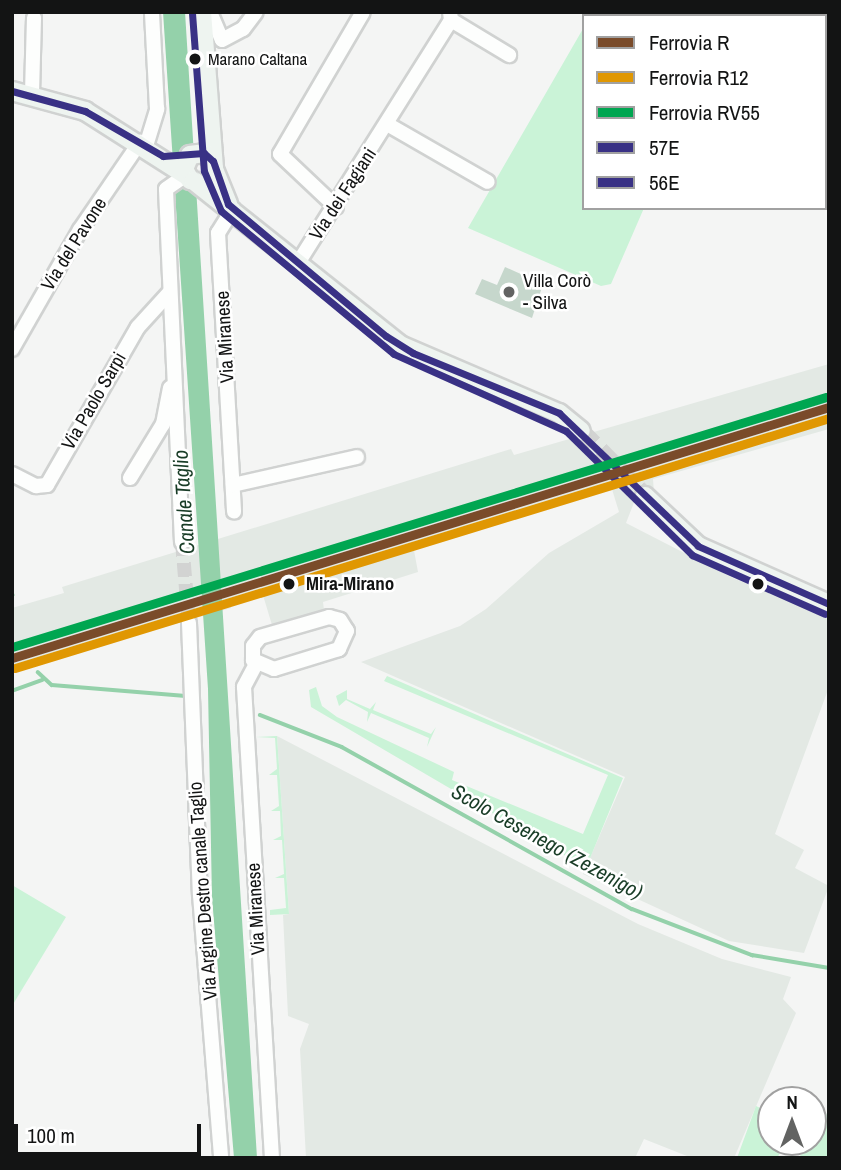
<!DOCTYPE html>
<meta charset="utf-8">
<style>
body{margin:0}
#map{position:relative;width:841px;height:1170px;overflow:hidden;background:#f4f5f4;font-family:"Archivo Narrow",sans-serif}
div>[style]{position:absolute}
.built>*{inset:0;background:#e3e9e4}
.green>*{inset:0;background:#caf3d7}
.water>*{inset:0;background:#94d1aa}
.stream>*{height:3.5px;margin:-1.75px;padding:0 1.75px;transform-origin:1.75px;border-radius:1.75px;background:#94d1aa}
.building>*{inset:0;background:#c6d7cc}
.minor-tunnel>*{height:14px;margin-top:-7px;transform-origin:0;background:repeating-linear-gradient(90deg,#d2d3d2 0 14px,transparent 0 21px)}
.major-tunnel>*{height:18px;margin-top:-9px;transform-origin:0;background:repeating-linear-gradient(90deg,#d2d3d2 0 18px,transparent 0 27px)}
.roads{filter:drop-shadow(2px 0 #d0d2d1) drop-shadow(-2px 0 #d0d2d1) drop-shadow(0 2px #d0d2d1) drop-shadow(0 -2px #d0d2d1)}
.minor>*{height:14px;margin:-7px;padding:0 7px;transform-origin:7px;border-radius:7px;background:#fdfefd}
.major>*{height:18px;margin:-9px;padding:0 9px;transform-origin:9px;border-radius:9px;background:#eef4f0}
.bus-1>*{height:7px;margin:-3.5px;padding:0 3.5px;transform-origin:3.5px;border-radius:3.5px;background:#393185}
.bus-2>*{height:7px;margin:-3.5px;padding:0 3.5px;transform-origin:3.5px;border-radius:3.5px;background:#393185}
.rail-1>*{height:9px;margin:-4.5px;padding:0 4.5px;transform-origin:4.5px;border-radius:4.5px;background:#7a4b2a}
.rail-2>*{height:9px;margin:-4.5px;padding:0 4.5px;transform-origin:4.5px;border-radius:4.5px;background:#e09702}
.rail-3>*{height:9px;margin:-4.5px;padding:0 4.5px;transform-origin:4.5px;border-radius:4.5px;background:#00a651}
.dots>*{width:19px;height:19px;translate:-50% -50%;box-sizing:border-box;border:4px solid #fff;border-radius:50%}
span{translate:-50% -50%;white-space:nowrap;text-align:center;line-height:1.15;-webkit-text-stroke:5px #fff;paint-order:stroke}
.bus-label{font-size:17px;color:#131414}
.left{translate:0 -50%;text-align:left}
.street-label{font-size:19px;color:#131414}
.poi-label{font-size:19px;color:#131414}
.stop-label{font-size:19px;color:#131414;font-weight:700}
.water-label{font-size:21px;color:#183c26;font-style:italic}
.frame{position:absolute;inset:0;border:14px solid #131414;pointer-events:none}
.legend{position:absolute;left:582px;top:14px;width:245px;height:196px;box-sizing:border-box;background:#fff;border:2px solid #a1a1a1;margin:0;padding:9px 12px;list-style:none;font-size:21px;color:#131414}
.legend li{display:flex;align-items:center;gap:14px;height:35px}
.legend b{width:35px;border:2px solid #a1a1a1}
.north{position:absolute;left:757px;top:1086px;width:70px;height:70px;box-sizing:border-box;background:#fff;border:2px solid #a1a1a1;border-radius:50%;rotate:0deg;font-size:19px;font-weight:700;line-height:28px;text-align:center;color:#131414}
.north::after{content:'';display:block;margin:auto;width:24px;height:32px;background:#626362;clip-path:polygon(50% 0,100% 100%,50% 72%,0 100%)}
.scale{position:absolute;left:14px;top:1124px;width:187px;height:32px;box-sizing:border-box;border:4px solid #131414;border-top:0;padding-left:9px;font-size:21px;line-height:24px;white-space:nowrap;color:#131414;-webkit-text-stroke:5px #fff;paint-order:stroke}
</style>
<div id="map">
<div class="built">
<div style="clip-path:polygon(829px 364px,829px 429px,653px 479px,654px 493px,635px 500px,626px 523px,735px 579px,829px 614px,829px 687px,775px 834px,804px 850px,795px 868px,829px 886px,804px 953px,729px 941px,583px 874px,625px 777px,361px 662px,460px 626px,486px 609px,549px 553px,619px 512px,611px 486px,413px 545px,418px 572px,323px 602px,324px 610px,272px 625px,262px 592px,230px 601px,231px 608px,12px 670px,12px 608px,64px 593px,62px 587px,511px 449px,514px 455px)"></div>
<div style="clip-path:polygon(277px 736px,638px 924px,722px 959px,791px 977px,783px 999px,796px 1013px,734px 1158px,692px 1158px,644px 1139px,635px 1158px,306px 1158px,300px 1049px,309px 1024px,288px 1016px,283px 915px,289px 914px)"></div>
</div>
<div class="green">
<div style="clip-path:polygon(584px 27px,584px 208px,644px 208px,611px 284px,601px 286px,468px 228px)"></div>
<div style="clip-path:polygon(387px 676px,623px 778px,586px 868px,311px 707px,309px 690px,316px 687px,322px 706px,337px 717px,454px 772px,452px 780px,583px 834px,608px 775px,384px 681px)"></div>
<div style="clip-path:polygon(347px 690px,347px 699px,370px 709px,376px 702px,373px 710px,431px 734px,436px 727px,427px 747px,429px 738px,371px 713px,367px 722px,368px 712px,346px 700px,339px 706px,336px 696px)"></div>
<div style="clip-path:polygon(277px 736px,289px 914px,270px 915px,270px 910px,286px 908px,284px 878px,275px 878px,284px 874px,282px 840px,273px 840px,281px 836px,280px 811px,271px 811px,279px 806px,277px 775px,269px 775px,277px 769px,275px 738px,256px 737px)"></div>
<div style="clip-path:polygon(12px 885px,66px 917px,12px 1006px)"></div>
<div style="clip-path:polygon(756px 1106px,771px 1113px,771px 1142px,787px 1142px,777px 1158px,737px 1158px)"></div>
<div style="clip-path:polygon(829px 1109px,829px 1158px,798px 1158px,813px 1142px)"></div>
</div>
<div class="water">
<div style="clip-path:polygon(163px 12px,185px 12px,257px 1158px,234px 1158px,212px 898px,208px 689px)"></div>
</div>
<div class="stream">
<div style="left:12px;top:593px;width:2px;rotate:63deg"></div>
<div style="left:38px;top:672px;width:19px;rotate:43deg"></div>
<div style="left:52px;top:685px;width:134px;rotate:4.7deg"></div>
<div style="left:12px;top:691px;width:32px;rotate:-20deg"></div>
<div style="left:260px;top:715px;width:88px;rotate:21.3deg"></div>
<div style="left:342px;top:747px;width:332px;rotate:29.2deg"></div>
<div style="left:632px;top:909px;width:129px;rotate:21deg"></div>
<div style="left:752px;top:955px;width:78px;rotate:9.6deg"></div>
</div>
<div class="building">
<div style="clip-path:polygon(505px 267px,543px 284px,532px 318px,475px 294px,482px 279px,497px 285px)"></div>
</div>
<div class="minor-tunnel">
<div style="left:182px;top:542px;width:81px;rotate:85.1deg"></div>
</div>
<div class="major-tunnel">
<div style="left:581px;top:431px;width:91px;rotate:45.4deg"></div>
</div>
<div class="roads">
<div class="minor">
<div style="left:210px;top:12px;width:30px;rotate:67deg"></div>
<div style="left:222px;top:40px;width:24px;rotate:-28deg"></div>
<div style="left:243px;top:29px;width:21px;rotate:-53deg"></div>
<div style="left:450px;top:12px;width:8px;rotate:83deg"></div>
<div style="left:451px;top:20px;width:68px;rotate:31.1deg"></div>
<div style="left:633px;top:12px;width:15px;rotate:16deg"></div>
<div style="left:32px;top:94px;width:76px;rotate:-88.5deg"></div>
<div style="left:387px;top:124px;width:116px;rotate:29.9deg"></div>
<div style="left:146px;top:146px;width:39px;rotate:-73deg"></div>
<div style="left:157px;top:109px;width:97px;rotate:-93deg"></div>
<div style="left:336px;top:207px;width:77px;rotate:-136.6deg"></div>
<div style="left:280px;top:154px;width:164px;rotate:-59.7deg"></div>
<div style="left:233px;top:209px;width:28px;rotate:122deg"></div>
<div style="left:218px;top:233px;width:279px;rotate:86.7deg"></div>
<div style="left:298px;top:263px;width:287px;rotate:-57.8deg"></div>
<div style="left:12px;top:349px;width:137px;rotate:-60.3deg"></div>
<div style="left:80px;top:230px;width:107px;rotate:-55.7deg"></div>
<div style="left:12px;top:474px;width:27px;rotate:27deg"></div>
<div style="left:36px;top:486px;width:11px;rotate:-5deg"></div>
<div style="left:47px;top:485px;width:182px;rotate:-60.1deg"></div>
<div style="left:138px;top:327px;width:47px;rotate:-47.6deg"></div>
<div style="left:130px;top:478px;width:63px;rotate:-58.6deg"></div>
<div style="left:163px;top:424px;width:37px;rotate:-79deg"></div>
<div style="left:233px;top:485px;width:127px;rotate:-12.7deg"></div>
<div style="left:182px;top:542px;width:353px;rotate:-92.6deg"></div>
<div style="left:166px;top:189px;width:24px;rotate:-35deg"></div>
<div style="left:329px;top:617px;width:11px;rotate:15deg"></div>
<div style="left:340px;top:620px;width:13px;rotate:58deg"></div>
<div style="left:347px;top:631px;width:20px;rotate:114deg"></div>
<div style="left:339px;top:649px;width:68px;rotate:162.9deg"></div>
<div style="left:274px;top:669px;width:23px;rotate:-157deg"></div>
<div style="left:253px;top:660px;width:14px;rotate:-90deg"></div>
<div style="left:253px;top:646px;width:11px;rotate:-52deg"></div>
<div style="left:260px;top:637px;width:72px;rotate:-16.2deg"></div>
<div style="left:189px;top:623px;width:272px;rotate:87.7deg"></div>
<div style="left:200px;top:895px;width:264px;rotate:85.4deg"></div>
<div style="left:256px;top:664px;width:26px;rotate:118deg"></div>
<div style="left:244px;top:687px;width:472px;rotate:86.6deg"></div>
</div>
<div class="major">
<div style="left:202px;top:12px;width:157px;rotate:85.6deg"></div>
<div style="left:214px;top:169px;width:38px;rotate:68deg"></div>
<div style="left:12px;top:91px;width:76px;rotate:15.3deg"></div>
<div style="left:85px;top:111px;width:120px;rotate:32.4deg"></div>
<div style="left:190px;top:180px;width:13px;rotate:-119deg"></div>
<div style="left:184px;top:169px;width:15px;rotate:-67deg"></div>
<div style="left:190px;top:155px;width:14px;rotate:-8deg"></div>
<div style="left:204px;top:153px;width:12px;rotate:42deg"></div>
<div style="left:194px;top:181px;width:263px;rotate:38.5deg"></div>
<div style="left:400px;top:345px;width:173px;rotate:23.2deg"></div>
<div style="left:559px;top:413px;width:28px;rotate:39deg"></div>
<div style="left:645px;top:496px;width:73px;rotate:43.3deg"></div>
<div style="left:698px;top:546px;width:143px;rotate:23.9deg"></div>
</div>
</div>
<div class="bus-1">
<div style="left:12px;top:91px;width:76px;rotate:15.3deg"></div>
<div style="left:85px;top:111px;width:90px;rotate:30deg"></div>
<div style="left:163px;top:156px;width:41px;rotate:-4.2deg"></div>
<div style="left:204px;top:153px;width:12px;rotate:42deg"></div>
<div style="left:213px;top:161px;width:46px;rotate:70.8deg"></div>
<div style="left:228px;top:204px;width:206px;rotate:39.9deg"></div>
<div style="left:386px;top:336px;width:32px;rotate:32deg"></div>
<div style="left:413px;top:353px;width:158px;rotate:22.3deg"></div>
<div style="left:559px;top:413px;width:192px;rotate:43.7deg"></div>
<div style="left:698px;top:546px;width:143px;rotate:23.9deg"></div>
</div>
<div class="bus-2">
<div style="left:192px;top:13px;width:158px;rotate:85.7deg"></div>
<div style="left:204px;top:171px;width:43px;rotate:67deg"></div>
<div style="left:221px;top:211px;width:224px;rotate:39.6deg"></div>
<div style="left:394px;top:354px;width:188px;rotate:24.1deg"></div>
<div style="left:566px;top:431px;width:177px;rotate:44.5deg"></div>
<div style="left:692px;top:555px;width:145px;rotate:23.9deg"></div>
</div>
<div class="rail-1">
<div style="left:12px;top:658px;width:855px;rotate:-17.08deg"></div>
</div>
<div class="rail-2">
<div style="left:15px;top:668px;width:852px;rotate:-17.07deg"></div>
</div>
<div class="rail-3">
<div style="left:12px;top:647px;width:852px;rotate:-17.07deg"></div>
</div>
<div class="dots">
<div style="left:195px;top:59px;background:#131414"></div>
<div style="left:509px;top:292px;background:#626362"></div>
<div style="left:289px;top:584px;background:#131414"></div>
<div style="left:758px;top:584px;background:#131414"></div>
</div>
<div class="bus-label">
<span class="left" style="left:208px;top:59px">Marano Caltana</span>
</div>
<div class="street-label">
<span style="left:343px;top:194px;rotate:-57deg">Via dei Fagiani</span>
<span style="left:74px;top:244px;rotate:-58deg">Via del Pavone</span>
<span style="left:225px;top:337px;rotate:-93deg">Via Miranese</span>
<span style="left:94px;top:401px;rotate:-60deg">Via Paolo Sarpi</span>
<span style="left:203px;top:891px;rotate:-94deg">Via Argine Destro canale Taglio</span>
<span style="left:256px;top:909px;rotate:-93deg">Via Miranese</span>
</div>
<div class="poi-label">
<span class="left" style="left:523px;top:292px">Villa Corò<br>- Silva</span>
</div>
<div class="stop-label">
<span class="left" style="left:306px;top:584px">Mira-Mirano</span>
</div>
<div class="water-label">
<span style="left:184px;top:502px;rotate:-94deg">Canale Taglio</span>
<span style="left:547px;top:842px;rotate:29deg">Scolo Cesenego (Zezenigo)</span>
</div>
<div class="frame"></div>
<ul class="legend">
<li><b style="height:9px;background:#7a4b2a"></b>Ferrovia R</li>
<li><b style="height:9px;background:#e09702"></b>Ferrovia R12</li>
<li><b style="height:9px;background:#00a651"></b>Ferrovia RV55</li>
<li><b style="height:9px;background:#393185"></b>57E</li>
<li><b style="height:9px;background:#393185"></b>56E</li>
</ul>
<div class="north">N</div>
<div class="scale">100 m</div>
</div>
